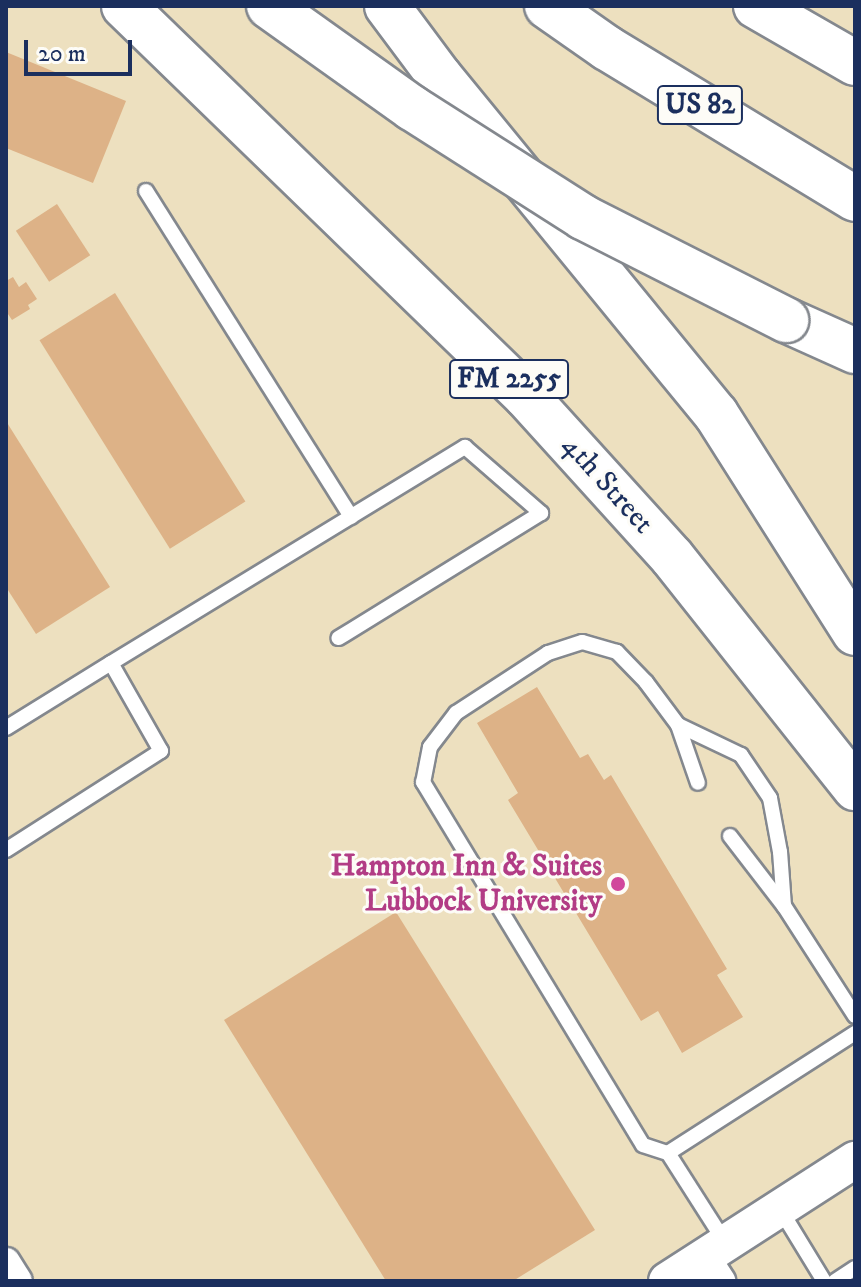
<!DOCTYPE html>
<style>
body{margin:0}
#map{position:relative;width:861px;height:1287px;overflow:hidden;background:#ede0bf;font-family:"IM FELL DW Pica",serif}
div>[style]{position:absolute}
.building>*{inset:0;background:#ddb287;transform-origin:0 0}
.roads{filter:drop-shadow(2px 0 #84888e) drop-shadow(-2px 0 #84888e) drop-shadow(0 2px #84888e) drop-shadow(0 -2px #84888e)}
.service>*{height:14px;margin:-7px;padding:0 7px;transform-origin:7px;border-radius:7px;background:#fff}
.minor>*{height:28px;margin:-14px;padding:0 14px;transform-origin:14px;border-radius:14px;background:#fff}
.tertiary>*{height:36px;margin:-18px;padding:0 18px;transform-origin:18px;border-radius:18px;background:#fff}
.primary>*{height:44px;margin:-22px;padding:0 22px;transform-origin:22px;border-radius:22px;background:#fff}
.motorway>*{height:44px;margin:-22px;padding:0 22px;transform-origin:22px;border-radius:22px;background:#fff}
.bridges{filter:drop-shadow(2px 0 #84888e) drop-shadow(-2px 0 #84888e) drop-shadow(0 2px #84888e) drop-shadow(0 -2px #84888e)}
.motorway-bridge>*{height:44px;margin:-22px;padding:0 22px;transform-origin:22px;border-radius:22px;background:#fff}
.dots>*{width:22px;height:22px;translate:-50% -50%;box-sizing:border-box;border:4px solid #fdfcf7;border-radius:50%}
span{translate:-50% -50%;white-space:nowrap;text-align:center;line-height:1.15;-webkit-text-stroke:6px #fdfcf7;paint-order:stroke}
.shield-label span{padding:2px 6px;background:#fdfcf7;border:2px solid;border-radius:6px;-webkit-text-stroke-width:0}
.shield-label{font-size:28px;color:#1b2f5e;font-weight:700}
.street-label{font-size:30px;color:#1b2f5e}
.hotel-label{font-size:30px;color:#b23c85;font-weight:700}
.right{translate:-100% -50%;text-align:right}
.frame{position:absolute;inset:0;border:8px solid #1b2f5e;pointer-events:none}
.scale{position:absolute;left:24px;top:40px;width:108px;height:36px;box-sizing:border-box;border:4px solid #1b2f5e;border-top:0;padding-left:10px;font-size:24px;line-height:28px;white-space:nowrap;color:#1b2f5e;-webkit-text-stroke:6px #fdfcf7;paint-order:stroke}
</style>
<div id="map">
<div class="building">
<div style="clip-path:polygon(6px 52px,126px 101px,93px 183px,6px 148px)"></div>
<div style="left:57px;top:204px;width:61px;height:49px;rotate:57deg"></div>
<div style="clip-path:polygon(13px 277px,19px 287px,26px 282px,37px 299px,28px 305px,30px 309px,12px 320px,6px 311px,6px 281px)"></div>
<div style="left:115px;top:293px;width:246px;height:89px;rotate:58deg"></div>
<div style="clip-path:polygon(6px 421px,110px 587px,36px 634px,6px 587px)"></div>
<div style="clip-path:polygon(537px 687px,580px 758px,588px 754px,604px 780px,611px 775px,727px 969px,717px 975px,743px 1017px,682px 1053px,658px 1011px,641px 1021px,508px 800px,518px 793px,477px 723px)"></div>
<div style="clip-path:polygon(396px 912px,595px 1230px,513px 1281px,386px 1281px,224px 1020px)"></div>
</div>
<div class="roads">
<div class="service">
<div style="left:146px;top:191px;width:385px;rotate:57.8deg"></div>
<div style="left:678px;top:725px;width:61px;rotate:71deg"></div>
<div style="left:6px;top:728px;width:123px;rotate:-31.8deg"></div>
<div style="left:730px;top:836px;width:88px;rotate:52.4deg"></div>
<div style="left:6px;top:850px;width:184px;rotate:-32.6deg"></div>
<div style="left:161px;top:751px;width:101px;rotate:-119.6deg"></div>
<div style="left:111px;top:663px;width:415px;rotate:-31.4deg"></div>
<div style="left:465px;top:447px;width:101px;rotate:41deg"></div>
<div style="left:541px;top:513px;width:238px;rotate:148.3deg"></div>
<div style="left:855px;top:1016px;width:131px;rotate:-122.8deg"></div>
<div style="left:784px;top:906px;width:54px;rotate:-94.2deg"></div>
<div style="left:780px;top:852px;width:55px;rotate:-100.5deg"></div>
<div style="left:770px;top:798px;width:52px;rotate:-124deg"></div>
<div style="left:741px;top:755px;width:70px;rotate:-154.5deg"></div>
<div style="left:678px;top:725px;width:54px;rotate:-126.7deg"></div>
<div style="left:646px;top:682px;width:42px;rotate:-134deg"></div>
<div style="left:617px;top:652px;width:36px;rotate:-164deg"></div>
<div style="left:582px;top:642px;width:36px;rotate:162deg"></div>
<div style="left:548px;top:653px;width:110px;rotate:146.9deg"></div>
<div style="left:456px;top:713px;width:43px;rotate:127.4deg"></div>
<div style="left:430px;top:747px;width:36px;rotate:101deg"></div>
<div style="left:423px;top:782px;width:424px;rotate:58.8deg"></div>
<div style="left:643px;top:1145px;width:26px;rotate:18deg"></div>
<div style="left:668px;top:1153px;width:222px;rotate:-32.7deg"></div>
<div style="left:668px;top:1153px;width:106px;rotate:57.4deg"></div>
<div style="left:780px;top:1209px;width:84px;rotate:58.6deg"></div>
<div style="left:835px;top:1281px;width:24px;rotate:-33deg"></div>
</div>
<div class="minor">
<div style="left:705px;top:1256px;width:30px;rotate:57deg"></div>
<div style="left:6px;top:1262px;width:22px;rotate:58deg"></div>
</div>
<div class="tertiary">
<div style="left:667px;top:1281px;width:224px;rotate:-32.8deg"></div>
</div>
<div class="primary">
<div style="left:124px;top:6px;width:560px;rotate:44.13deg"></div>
<div style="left:526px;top:396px;width:217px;rotate:47.8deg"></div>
<div style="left:672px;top:557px;width:295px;rotate:51.6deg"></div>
</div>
<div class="motorway">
<div style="left:387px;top:6px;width:89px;rotate:53.3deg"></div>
<div style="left:440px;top:77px;width:436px;rotate:50.7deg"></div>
<div style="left:716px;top:414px;width:259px;rotate:57.6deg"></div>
<div style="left:547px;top:6px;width:73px;rotate:35deg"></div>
<div style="left:607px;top:48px;width:290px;rotate:31.3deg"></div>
<div style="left:756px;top:6px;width:114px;rotate:29.9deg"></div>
<div style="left:786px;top:320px;width:76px;rotate:24.2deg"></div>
</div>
</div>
<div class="bridges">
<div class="motorway-bridge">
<div style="left:269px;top:6px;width:176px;rotate:35.5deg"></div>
<div style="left:412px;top:108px;width:203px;rotate:32.5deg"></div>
<div style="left:583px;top:217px;width:228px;rotate:26.9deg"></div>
</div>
</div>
<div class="dots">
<div style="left:618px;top:884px;background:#d1479c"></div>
</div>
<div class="shield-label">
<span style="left:700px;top:105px">US 82</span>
<span style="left:509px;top:379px">FM 2255</span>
</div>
<div class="street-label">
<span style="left:607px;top:485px;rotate:48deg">4th Street</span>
</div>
<div class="hotel-label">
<span class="right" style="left:602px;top:884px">Hampton Inn &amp; Suites<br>Lubbock University</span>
</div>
<div class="frame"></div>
<div class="scale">20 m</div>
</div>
